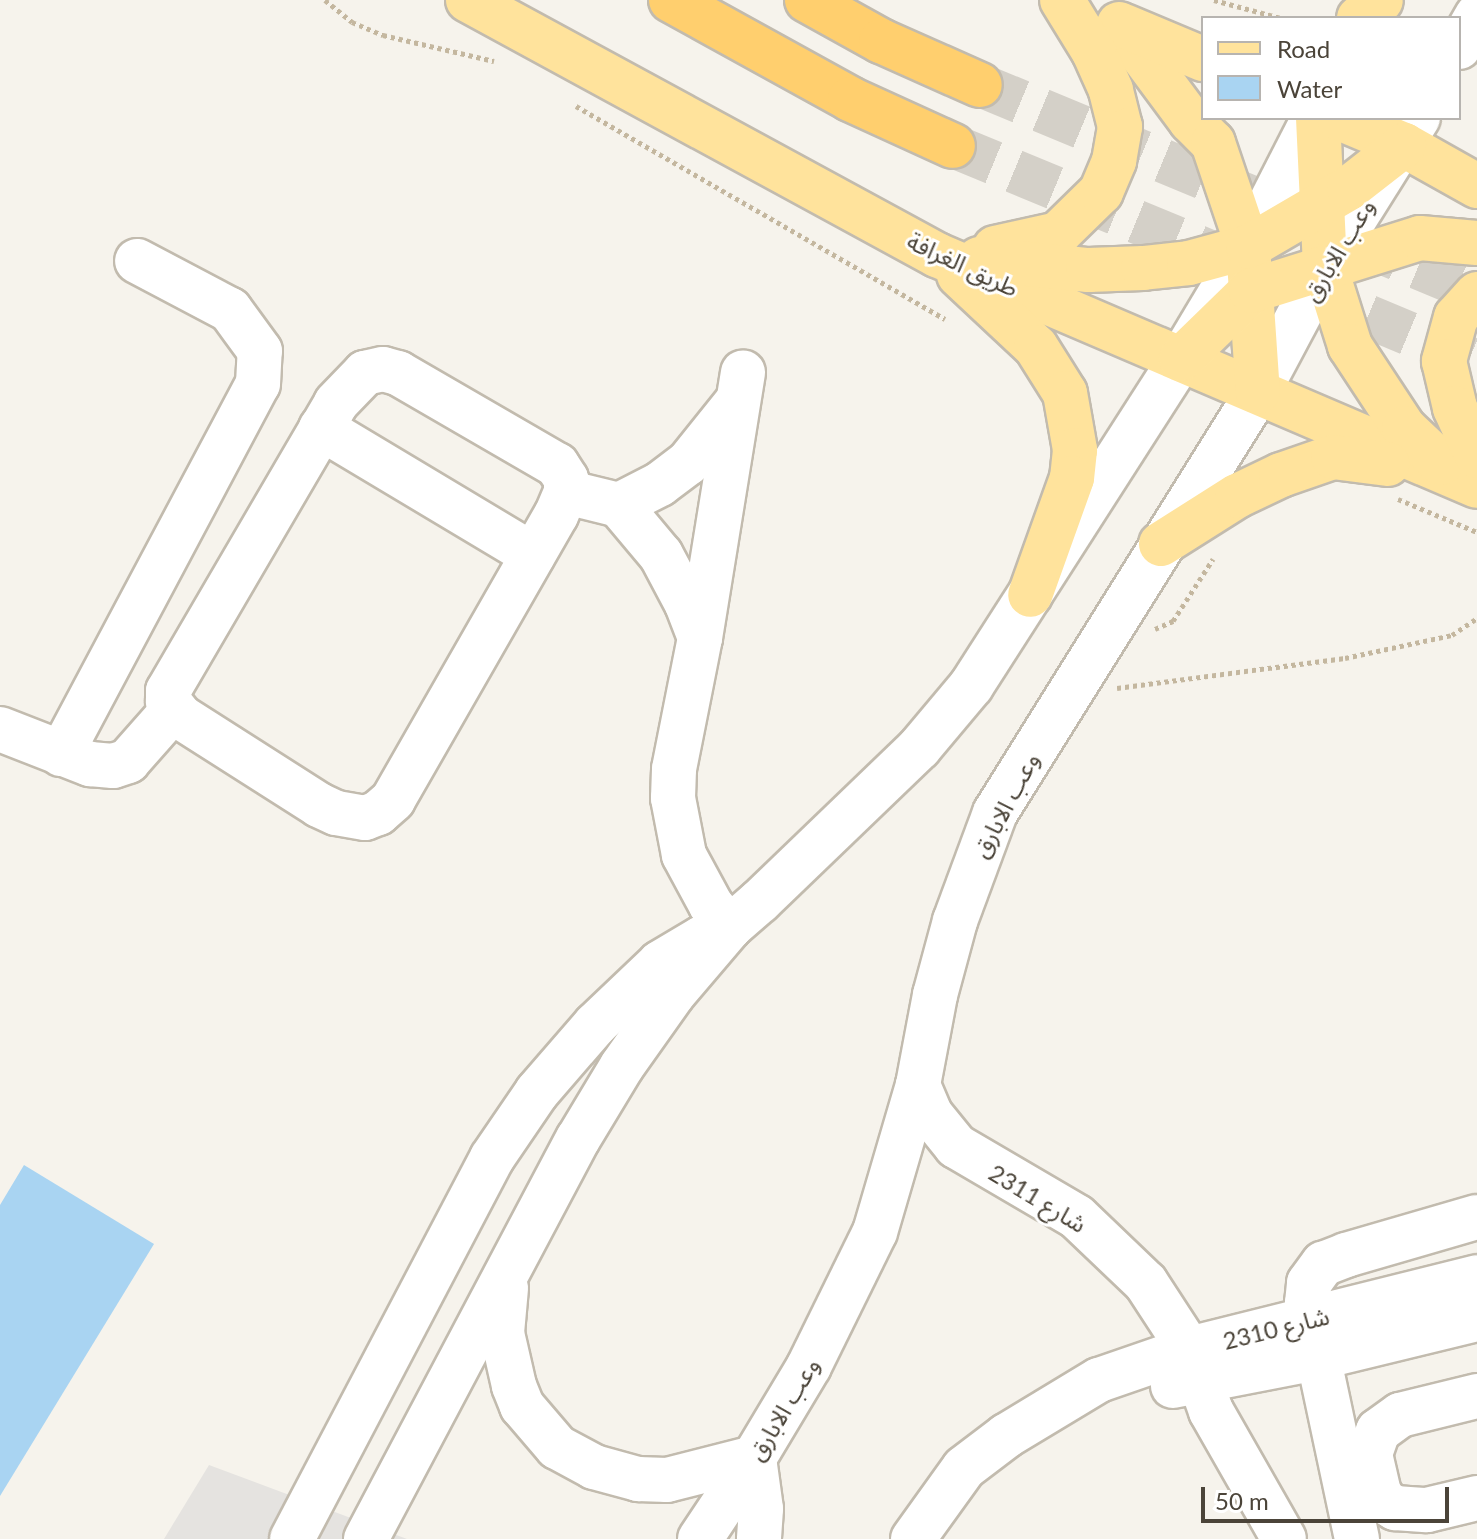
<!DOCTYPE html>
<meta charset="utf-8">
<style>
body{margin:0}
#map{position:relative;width:1477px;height:1539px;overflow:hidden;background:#f6f3ec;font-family:Lato,"Noto Sans Arabic",sans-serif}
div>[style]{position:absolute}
.parking>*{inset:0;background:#e5e3e0}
.water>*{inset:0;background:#a9d4f2}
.highway-tunnel>*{height:44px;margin-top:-22px;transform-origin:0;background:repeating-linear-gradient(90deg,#d4d0c8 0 44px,transparent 0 66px)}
.path>*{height:5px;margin-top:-2.5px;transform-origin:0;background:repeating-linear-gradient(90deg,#c4b79f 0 4px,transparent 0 8px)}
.roads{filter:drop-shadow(2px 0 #c2bbae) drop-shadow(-2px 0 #c2bbae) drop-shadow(0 2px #c2bbae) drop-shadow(0 -2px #c2bbae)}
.minor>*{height:44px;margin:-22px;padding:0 22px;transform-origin:22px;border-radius:22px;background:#fff}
.major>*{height:44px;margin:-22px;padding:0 22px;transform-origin:22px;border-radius:22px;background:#ffe39c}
.highway>*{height:44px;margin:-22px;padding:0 22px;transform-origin:22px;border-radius:22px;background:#ffcf6e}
span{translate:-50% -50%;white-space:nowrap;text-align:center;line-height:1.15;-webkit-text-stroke:6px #fff;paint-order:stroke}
.street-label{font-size:24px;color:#4b4439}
.legend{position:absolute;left:1201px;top:16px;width:260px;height:104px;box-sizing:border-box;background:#fff;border:2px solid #b7b4b0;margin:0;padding:10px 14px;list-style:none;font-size:24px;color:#4b4439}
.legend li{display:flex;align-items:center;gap:16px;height:40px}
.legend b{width:40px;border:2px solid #b7b4b0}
.scale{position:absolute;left:1201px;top:1487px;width:248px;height:36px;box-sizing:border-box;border:4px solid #4b4439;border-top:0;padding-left:10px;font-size:24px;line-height:28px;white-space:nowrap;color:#4b4439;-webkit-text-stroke:6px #fff;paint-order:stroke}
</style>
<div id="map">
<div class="parking">
<div style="clip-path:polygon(209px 1465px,407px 1539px,164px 1539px)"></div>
</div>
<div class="water">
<div style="clip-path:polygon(24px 1165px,154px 1244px,0 1496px,0 1205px)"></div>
</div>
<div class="highway-tunnel">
<div style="left:980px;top:85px;width:300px;rotate:22.5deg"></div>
<div style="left:953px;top:146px;width:309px;rotate:22.4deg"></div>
<div style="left:1357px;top:242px;width:130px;rotate:22.6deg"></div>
<div style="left:1307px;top:291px;width:184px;rotate:22.7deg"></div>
</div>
<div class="path">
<div style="left:325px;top:0;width:35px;rotate:39deg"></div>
<div style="left:352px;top:22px;width:34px;rotate:23deg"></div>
<div style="left:383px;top:35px;width:114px;rotate:13.2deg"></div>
<div style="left:1214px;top:0;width:69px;rotate:15deg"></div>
<div style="left:576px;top:106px;width:426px;rotate:30deg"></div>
<div style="left:1398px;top:499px;width:86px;rotate:22.7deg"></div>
<div style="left:1155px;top:629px;width:20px;rotate:-24deg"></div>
<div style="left:1173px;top:621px;width:74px;rotate:-57.2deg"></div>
<div style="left:1117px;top:688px;width:230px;rotate:-7.5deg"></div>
<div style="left:1345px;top:658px;width:109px;rotate:-12.1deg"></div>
<div style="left:1452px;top:635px;width:30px;rotate:-34deg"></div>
</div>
<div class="roads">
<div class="minor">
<div style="left:1459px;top:47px;width:36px;rotate:-60deg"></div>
<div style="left:383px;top:369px;width:16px;rotate:15deg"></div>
<div style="left:398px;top:373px;width:184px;rotate:30.1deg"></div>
<div style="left:557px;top:465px;width:17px;rotate:57deg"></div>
<div style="left:566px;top:479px;width:13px;rotate:90deg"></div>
<div style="left:566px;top:492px;width:25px;rotate:113deg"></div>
<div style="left:556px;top:515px;width:328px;rotate:119.8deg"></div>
<div style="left:393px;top:800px;width:20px;rotate:139deg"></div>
<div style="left:378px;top:813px;width:14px;rotate:159deg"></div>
<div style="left:365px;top:818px;width:29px;rotate:-170deg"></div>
<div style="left:336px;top:813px;width:19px;rotate:-155deg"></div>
<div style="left:319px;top:805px;width:164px;rotate:-147.5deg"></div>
<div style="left:181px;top:717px;width:21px;rotate:-129deg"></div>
<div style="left:168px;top:701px;width:10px;rotate:-90deg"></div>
<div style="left:168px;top:691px;width:333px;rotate:-59.7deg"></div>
<div style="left:336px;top:403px;width:42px;rotate:-46deg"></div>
<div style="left:365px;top:373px;width:18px;rotate:-13deg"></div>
<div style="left:321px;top:428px;width:247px;rotate:30.9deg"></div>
<div style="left:566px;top:492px;width:55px;rotate:13.8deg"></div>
<div style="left:619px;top:505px;width:46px;rotate:-27.1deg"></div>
<div style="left:660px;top:484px;width:35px;rotate:-37deg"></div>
<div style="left:688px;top:463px;width:77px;rotate:-51.3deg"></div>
<div style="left:619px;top:505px;width:65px;rotate:50deg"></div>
<div style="left:661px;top:555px;width:55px;rotate:62deg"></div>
<div style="left:687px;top:604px;width:36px;rotate:69deg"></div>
<div style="left:0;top:729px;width:97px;rotate:21.3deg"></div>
<div style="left:90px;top:764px;width:23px;rotate:5deg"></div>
<div style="left:113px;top:766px;width:16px;rotate:-18deg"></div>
<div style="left:128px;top:761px;width:68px;rotate:-48.6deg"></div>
<div style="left:61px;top:754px;width:419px;rotate:-62deg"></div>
<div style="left:258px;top:384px;width:33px;rotate:-87deg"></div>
<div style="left:260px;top:351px;width:51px;rotate:-126.2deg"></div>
<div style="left:230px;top:310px;width:105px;rotate:-152.2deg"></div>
<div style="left:918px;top:1085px;width:33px;rotate:67deg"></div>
<div style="left:931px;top:1115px;width:40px;rotate:51deg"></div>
<div style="left:956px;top:1146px;width:140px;rotate:30.4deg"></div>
<div style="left:1077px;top:1217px;width:95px;rotate:43.7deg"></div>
<div style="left:1146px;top:1283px;width:79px;rotate:56.9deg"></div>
<div style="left:1189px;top:1349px;width:66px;rotate:70.5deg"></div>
<div style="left:1211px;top:1411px;width:147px;rotate:60.3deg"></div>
<div style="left:506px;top:1288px;width:45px;rotate:95.1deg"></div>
<div style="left:502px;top:1333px;width:54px;rotate:77.2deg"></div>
<div style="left:514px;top:1386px;width:22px;rotate:68deg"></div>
<div style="left:522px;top:1406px;width:54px;rotate:49.5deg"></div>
<div style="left:557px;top:1447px;width:42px;rotate:28.4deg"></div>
<div style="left:594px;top:1467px;width:46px;rotate:15.3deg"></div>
<div style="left:638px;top:1479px;width:29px;rotate:2deg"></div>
<div style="left:667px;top:1480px;width:90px;rotate:-14.2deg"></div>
<div style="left:754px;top:1458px;width:51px;rotate:82.2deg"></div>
<div style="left:761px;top:1509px;width:30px;rotate:94deg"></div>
<div style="left:1173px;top:1386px;width:147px;rotate:-11deg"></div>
<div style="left:1317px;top:1358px;width:165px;rotate:-13.7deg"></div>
<div style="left:1477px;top:1396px;width:79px;rotate:166.1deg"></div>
<div style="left:1400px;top:1415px;width:27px;rotate:144deg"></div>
<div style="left:1378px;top:1431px;width:24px;rotate:109deg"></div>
<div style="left:1370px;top:1454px;width:40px;rotate:77deg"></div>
<div style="left:1379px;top:1493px;width:11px;rotate:56deg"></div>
<div style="left:1385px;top:1502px;width:12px;rotate:31deg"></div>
<div style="left:1395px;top:1508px;width:32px;rotate:4deg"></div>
<div style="left:1427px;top:1510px;width:51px;rotate:-13.5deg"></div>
<div style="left:292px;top:1539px;width:430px;rotate:-62.3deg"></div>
<div style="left:492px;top:1158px;width:80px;rotate:-55.7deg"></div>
<div style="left:537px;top:1092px;width:89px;rotate:-49.1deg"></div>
<div style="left:595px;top:1025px;width:90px;rotate:-43.6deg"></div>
<div style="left:660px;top:963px;width:49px;rotate:-30.8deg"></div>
<div style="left:702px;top:938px;width:30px;rotate:-21deg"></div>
<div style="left:730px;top:927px;width:40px;rotate:-41deg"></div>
<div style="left:760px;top:901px;width:221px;rotate:-43.9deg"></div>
<div style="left:919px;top:748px;width:81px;rotate:-50deg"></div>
<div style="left:971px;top:686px;width:389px;rotate:-57.3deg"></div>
<div style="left:1181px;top:359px;width:131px;rotate:-59.1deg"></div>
<div style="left:1248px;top:247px;width:145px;rotate:-62.9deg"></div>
<div style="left:366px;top:1539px;width:453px;rotate:-62.1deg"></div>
<div style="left:578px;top:1139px;width:85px;rotate:-58.9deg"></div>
<div style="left:622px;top:1066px;width:88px;rotate:-54.7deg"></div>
<div style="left:673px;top:994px;width:88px;rotate:-49.6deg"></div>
<div style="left:730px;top:927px;width:29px;rotate:-131deg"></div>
<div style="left:711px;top:905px;width:57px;rotate:-118.4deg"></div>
<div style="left:684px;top:855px;width:58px;rotate:-100.9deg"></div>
<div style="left:673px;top:798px;width:29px;rotate:-88deg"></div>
<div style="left:674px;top:769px;width:134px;rotate:-78.8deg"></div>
<div style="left:700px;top:638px;width:269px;rotate:-80.8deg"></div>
<div style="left:700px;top:1539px;width:97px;rotate:-56.3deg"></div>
<div style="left:754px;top:1458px;width:107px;rotate:-59.1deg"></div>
<div style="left:809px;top:1366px;width:149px;rotate:-63.8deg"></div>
<div style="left:875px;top:1232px;width:153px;rotate:-73.7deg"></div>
<div style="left:918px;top:1085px;width:92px;rotate:-79.3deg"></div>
<div style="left:935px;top:995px;width:77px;rotate:-74.9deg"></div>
<div style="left:955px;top:921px;width:115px;rotate:-69.7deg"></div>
<div style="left:995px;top:813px;width:496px;rotate:-58deg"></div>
<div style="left:1258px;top:392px;width:143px;rotate:-62deg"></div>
<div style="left:1325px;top:266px;width:175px;rotate:-57.9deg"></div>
<div style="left:913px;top:1539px;width:87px;rotate:-54.3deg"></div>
<div style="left:964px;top:1468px;width:53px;rotate:-37.3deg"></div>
<div style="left:1006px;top:1436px;width:109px;rotate:-31.1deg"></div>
<div style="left:1099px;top:1380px;width:95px;rotate:-19deg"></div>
<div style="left:1189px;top:1349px;width:297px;rotate:-14deg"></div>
<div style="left:1357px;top:1539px;width:241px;rotate:-102deg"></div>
<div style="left:1307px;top:1303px;width:20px;rotate:-84deg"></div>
<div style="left:1309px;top:1283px;width:24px;rotate:-54deg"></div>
<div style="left:1323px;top:1264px;width:25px;rotate:-21deg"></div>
<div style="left:1346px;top:1255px;width:136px;rotate:-16.2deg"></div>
</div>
<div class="major">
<div style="left:468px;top:0;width:534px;rotate:28.53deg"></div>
<div style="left:937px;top:255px;width:587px;rotate:23.16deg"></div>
<div style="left:1359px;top:18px;width:28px;rotate:-39deg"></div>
<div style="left:1119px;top:24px;width:121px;rotate:53.4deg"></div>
<div style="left:1191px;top:121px;width:31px;rotate:45deg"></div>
<div style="left:1213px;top:143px;width:110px;rotate:71.4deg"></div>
<div style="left:1248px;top:247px;width:145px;rotate:86.1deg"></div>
<div style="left:1124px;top:26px;width:86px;rotate:22.7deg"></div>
<div style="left:1318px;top:118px;width:148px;rotate:87.3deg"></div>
<div style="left:1325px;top:266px;width:84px;rotate:72.6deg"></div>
<div style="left:1350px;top:346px;width:98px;rotate:56.6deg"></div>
<div style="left:1404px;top:428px;width:51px;rotate:43.4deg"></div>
<div style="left:1339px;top:118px;width:70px;rotate:22.6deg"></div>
<div style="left:1404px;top:145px;width:84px;rotate:29.3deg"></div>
<div style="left:995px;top:248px;width:65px;rotate:-12.5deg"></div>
<div style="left:1058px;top:234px;width:60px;rotate:-44.3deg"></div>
<div style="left:1101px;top:192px;width:34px;rotate:-67deg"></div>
<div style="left:1114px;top:161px;width:35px;rotate:-80deg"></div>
<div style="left:1120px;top:127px;width:38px;rotate:-104deg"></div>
<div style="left:1111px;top:90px;width:42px;rotate:-114.1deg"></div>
<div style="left:1094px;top:52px;width:61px;rotate:-121.6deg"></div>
<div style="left:979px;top:259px;width:110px;rotate:5.8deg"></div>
<div style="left:1088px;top:270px;width:55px;rotate:-2.1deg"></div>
<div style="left:1143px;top:268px;width:46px;rotate:-6.2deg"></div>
<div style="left:1189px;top:263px;width:61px;rotate:-15.2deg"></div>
<div style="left:1248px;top:247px;width:117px;rotate:-30.3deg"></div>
<div style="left:1349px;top:188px;width:70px;rotate:-38deg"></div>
<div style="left:959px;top:275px;width:105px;rotate:43.1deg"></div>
<div style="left:1036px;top:347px;width:54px;rotate:57.8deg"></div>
<div style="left:1065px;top:393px;width:58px;rotate:80deg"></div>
<div style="left:1075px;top:450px;width:28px;rotate:96deg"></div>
<div style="left:1072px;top:478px;width:124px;rotate:109.7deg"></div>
<div style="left:1477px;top:294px;width:31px;rotate:132deg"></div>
<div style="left:1456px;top:317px;width:46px;rotate:105.3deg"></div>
<div style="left:1444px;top:361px;width:48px;rotate:76.8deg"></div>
<div style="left:1455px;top:408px;width:53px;rotate:65.4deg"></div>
<div style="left:1181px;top:359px;width:98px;rotate:-44.2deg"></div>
<div style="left:1251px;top:291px;width:177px;rotate:-17.4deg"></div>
<div style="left:1420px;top:238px;width:57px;rotate:5deg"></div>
<div style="left:1161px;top:544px;width:90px;rotate:-32.3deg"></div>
<div style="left:1237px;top:496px;width:49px;rotate:-25.5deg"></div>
<div style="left:1281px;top:475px;width:55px;rotate:-19.1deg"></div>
<div style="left:1333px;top:457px;width:55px;rotate:7.3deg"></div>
</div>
<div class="highway">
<div style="left:671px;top:0;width:205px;rotate:28.9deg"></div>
<div style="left:850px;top:99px;width:113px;rotate:24.5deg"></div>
<div style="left:807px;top:0;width:85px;rotate:29deg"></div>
<div style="left:881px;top:41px;width:108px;rotate:24deg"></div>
</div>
</div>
<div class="street-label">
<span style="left:1338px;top:250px;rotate:-59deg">وعب الابارق</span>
<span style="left:963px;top:264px;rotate:25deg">طريق الغرافة</span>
<span style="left:1005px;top:805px;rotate:-62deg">وعب الابارق</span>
<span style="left:1038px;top:1198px;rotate:31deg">شارع 2311</span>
<span style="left:1276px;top:1328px;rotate:-14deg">شارع 2310</span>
<span style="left:783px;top:1409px;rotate:-59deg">وعب الابارق</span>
</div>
<ul class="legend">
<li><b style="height:10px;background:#ffe39c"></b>Road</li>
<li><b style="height:22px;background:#a9d4f2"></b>Water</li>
</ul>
<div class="scale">50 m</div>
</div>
